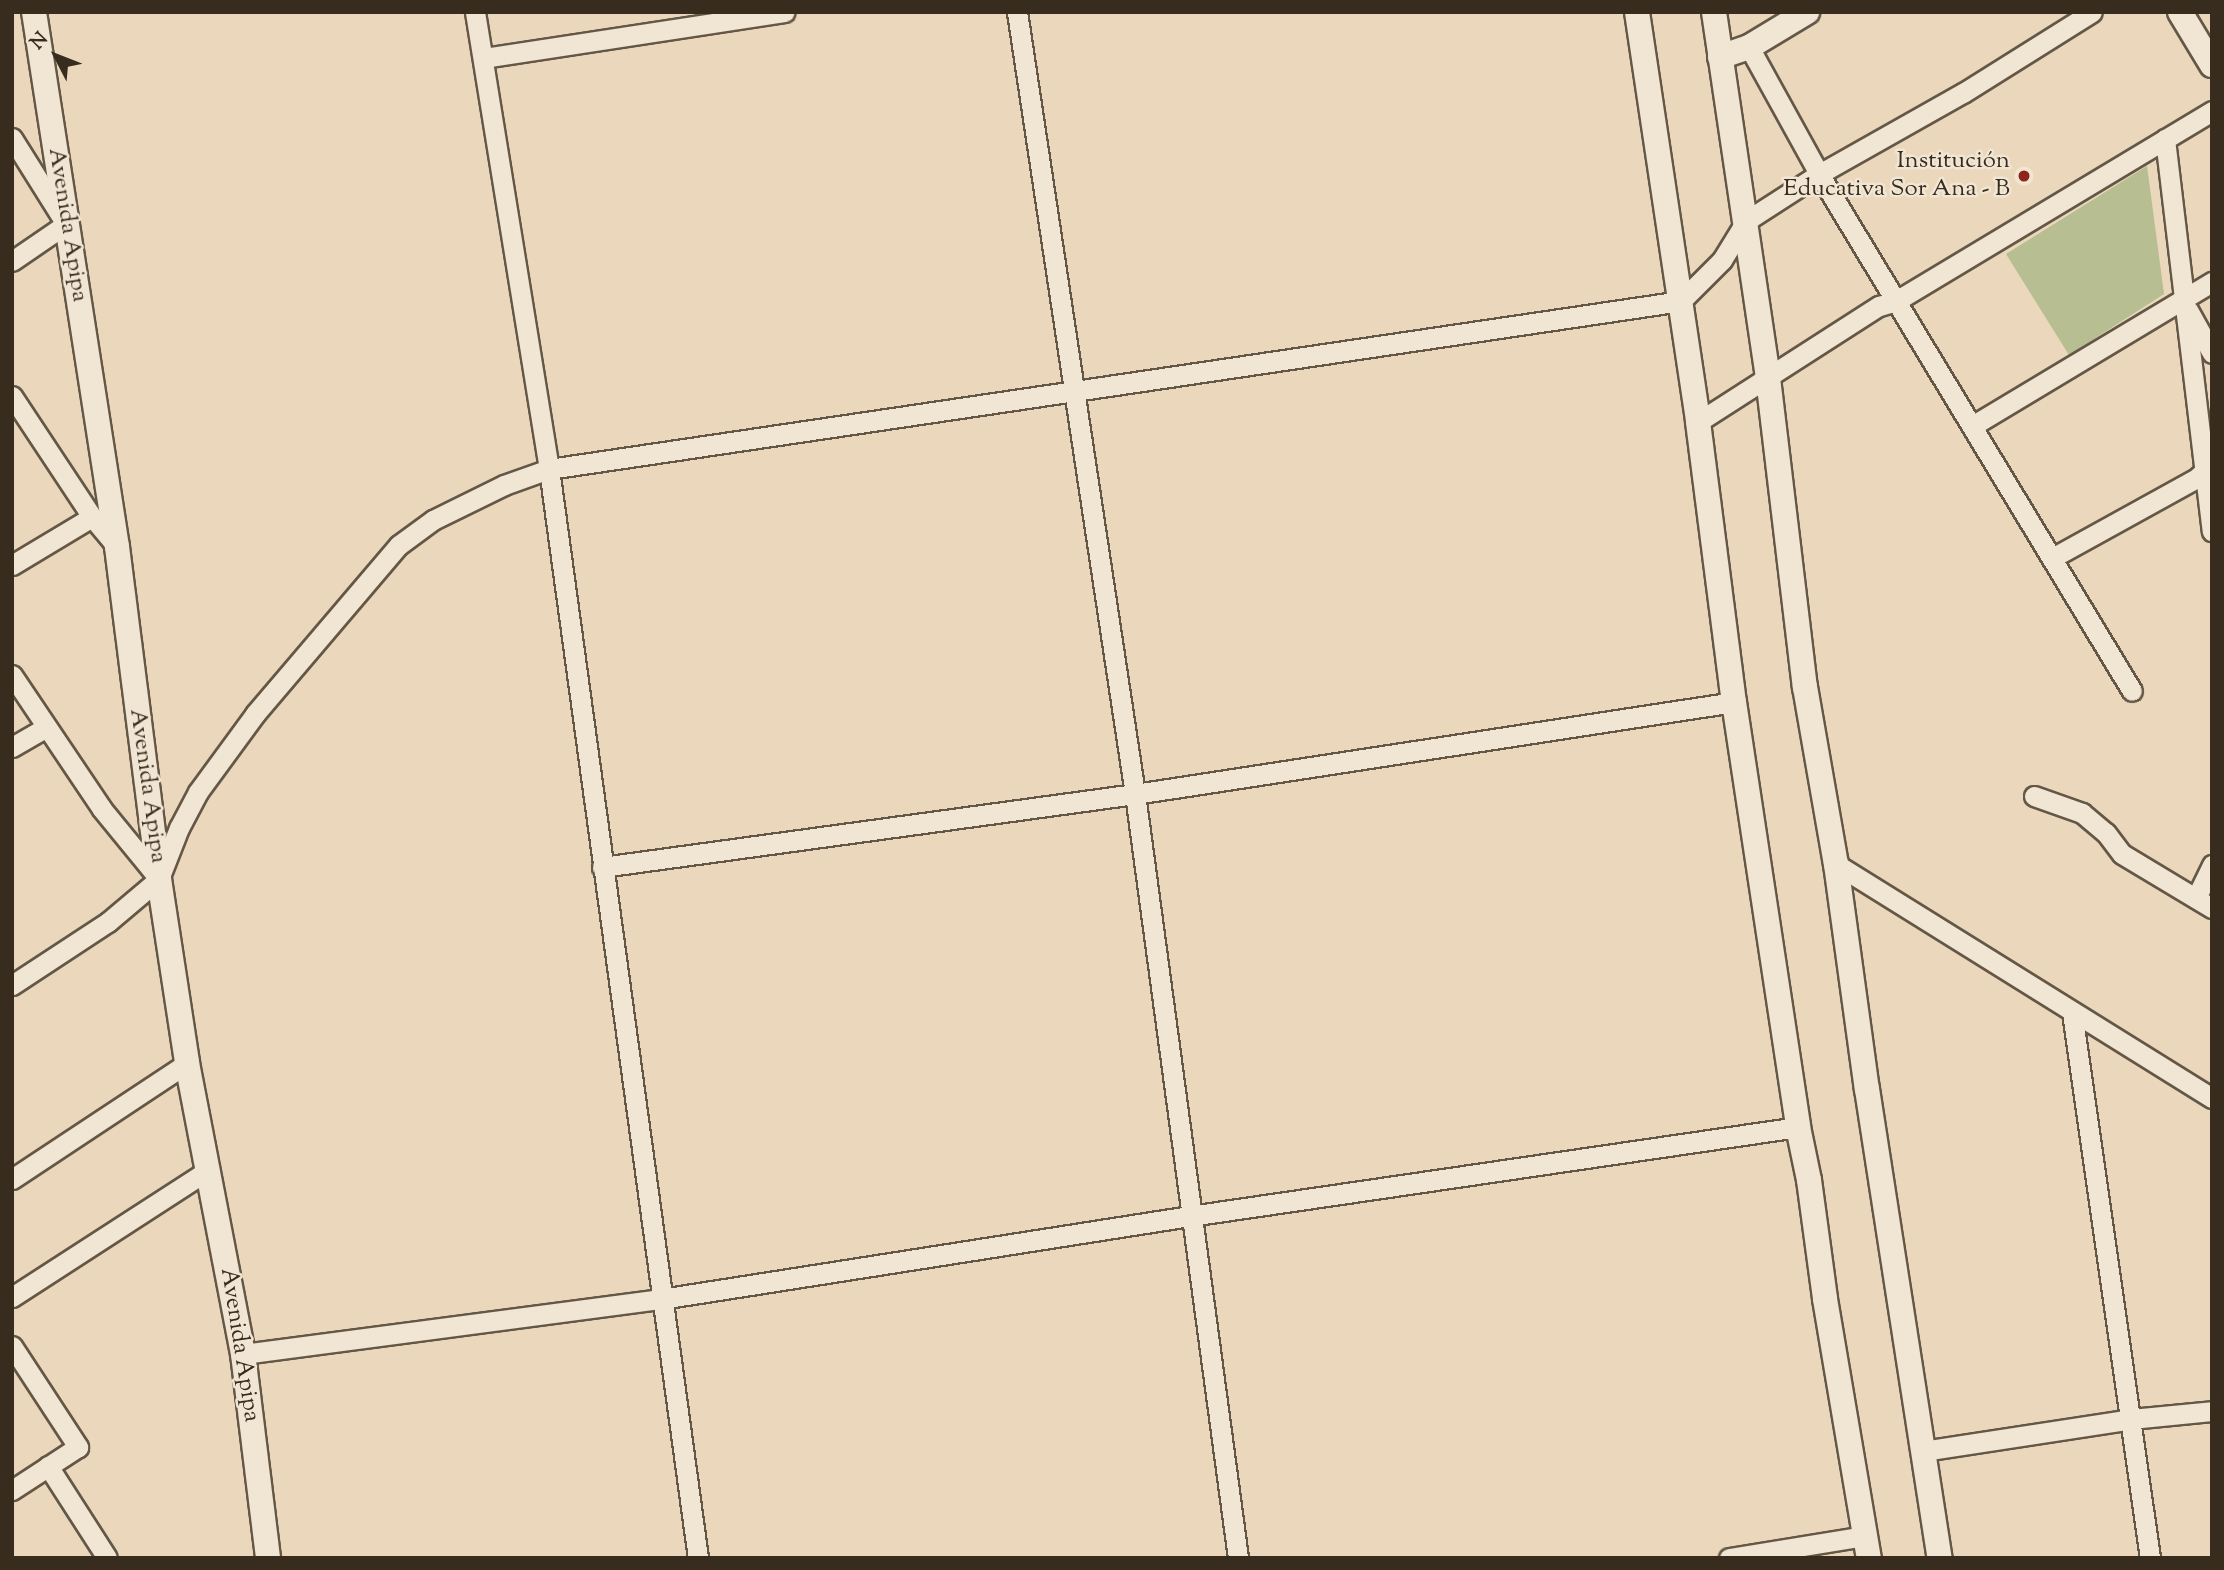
<!DOCTYPE html>
<meta charset="utf-8">
<style>
body{margin:0}
#map{position:relative;width:2224px;height:1570px;overflow:hidden;background:#ead7bc;font-family:"Sorts Mill Goudy",serif}
div>[style]{position:absolute}
.green>*{inset:0;background:#b7be91}
.roads{filter:drop-shadow(2px 0 #645746) drop-shadow(-2px 0 #645746) drop-shadow(0 2px #645746) drop-shadow(0 -2px #645746)}
.minor>*{height:19px;margin:-9.5px;padding:0 9.5px;transform-origin:9.5px;border-radius:9.5px;background:#f1e5d3}
.tertiary>*{height:24px;margin:-12px;padding:0 12px;transform-origin:12px;border-radius:12px;background:#f1e5d3}
.dots>*{width:19px;height:19px;translate:-50% -50%;box-sizing:border-box;border:4px solid #f1e5d3;border-radius:50%}
span{translate:-50% -50%;white-space:nowrap;text-align:center;line-height:1.15;-webkit-text-stroke:5px #f1e5d3;paint-order:stroke}
.poi-label{font-size:24px;color:#382c1e}
.right{translate:-100% -50%;text-align:right}
.street-label{font-size:24px;color:#382c1e}
.frame{position:absolute;inset:0;border:14px solid #382c1e;pointer-events:none}
.north{position:absolute;left:21px;top:21px;width:70px;height:70px;-webkit-text-stroke:5px #f1e5d3;paint-order:stroke;rotate:312deg;font-size:19px;font-weight:700;line-height:28px;text-align:center;color:#382c1e}
.north::after{content:'';display:block;margin:auto;width:24px;height:32px;background:#382c1e;clip-path:polygon(50% 0,100% 100%,50% 72%,0 100%)}
</style>
<div id="map">
<div class="green">
<div style="clip-path:polygon(2147px 166px,2164px 294px,2069px 355px,2006px 254px)"></div>
</div>
<div class="roads">
<div class="minor">
<div style="left:475px;top:12px;width:463px;rotate:80.8deg"></div>
<div style="left:549px;top:469px;width:1099px;rotate:82.21deg"></div>
<div style="left:1017px;top:12px;width:791px;rotate:81.42deg"></div>
<div style="left:1135px;top:794px;width:771px;rotate:82.32deg"></div>
<div style="left:1749px;top:47px;width:145px;rotate:61.1deg"></div>
<div style="left:1819px;top:174px;width:604px;rotate:58.81deg"></div>
<div style="left:484px;top:58px;width:304px;rotate:-8.7deg"></div>
<div style="left:12px;top:138px;width:102px;rotate:57.9deg"></div>
<div style="left:66px;top:224px;width:65px;rotate:145.6deg"></div>
<div style="left:2165px;top:139px;width:395px;rotate:83.2deg"></div>
<div style="left:2188px;top:310px;width:49px;rotate:60.8deg"></div>
<div style="left:12px;top:396px;width:145px;rotate:56.5deg"></div>
<div style="left:92px;top:517px;width:39px;rotate:50deg"></div>
<div style="left:1698px;top:422px;width:215px;rotate:-32.7deg"></div>
<div style="left:1879px;top:306px;width:18px;rotate:-16deg"></div>
<div style="left:1896px;top:301px;width:369px;rotate:-31deg"></div>
<div style="left:1972px;top:426px;width:280px;rotate:-31deg"></div>
<div style="left:2052px;top:558px;width:166px;rotate:-28.9deg"></div>
<div style="left:2197px;top:478px;width:20px;rotate:-45deg"></div>
<div style="left:12px;top:565px;width:93px;rotate:-31deg"></div>
<div style="left:12px;top:675px;width:161px;rotate:56.1deg"></div>
<div style="left:102px;top:809px;width:90px;rotate:50.8deg"></div>
<div style="left:12px;top:747px;width:39px;rotate:-30deg"></div>
<div style="left:2034px;top:796px;width:51px;rotate:19.5deg"></div>
<div style="left:2082px;top:813px;width:31px;rotate:40deg"></div>
<div style="left:2106px;top:833px;width:26px;rotate:53deg"></div>
<div style="left:2122px;top:854px;width:105px;rotate:31deg"></div>
<div style="left:1836px;top:864px;width:443px;rotate:31.9deg"></div>
<div style="left:602px;top:867px;width:538px;rotate:-7.8deg"></div>
<div style="left:1135px;top:794px;width:606px;rotate:-8.73deg"></div>
<div style="left:2196px;top:898px;width:37px;rotate:-64deg"></div>
<div style="left:12px;top:985px;width:115px;rotate:-33.3deg"></div>
<div style="left:108px;top:922px;width:67px;rotate:-40.1deg"></div>
<div style="left:159px;top:879px;width:55px;rotate:-68.6deg"></div>
<div style="left:179px;top:828px;width:41px;rotate:-62.2deg"></div>
<div style="left:198px;top:792px;width:97px;rotate:-53.8deg"></div>
<div style="left:255px;top:714px;width:222px;rotate:-49.6deg"></div>
<div style="left:399px;top:545px;width:42px;rotate:-36.3deg"></div>
<div style="left:433px;top:520px;width:79px;rotate:-26.2deg"></div>
<div style="left:504px;top:485px;width:48px;rotate:-19.6deg"></div>
<div style="left:549px;top:469px;width:1144px;rotate:-8.44deg"></div>
<div style="left:1681px;top:301px;width:58px;rotate:-45deg"></div>
<div style="left:1722px;top:260px;width:46px;rotate:-58.4deg"></div>
<div style="left:1746px;top:221px;width:87px;rotate:-32.8deg"></div>
<div style="left:1819px;top:174px;width:165px;rotate:-29.4deg"></div>
<div style="left:1963px;top:93px;width:152px;rotate:-32.1deg"></div>
<div style="left:2072px;top:1012px;width:552px;rotate:81.87deg"></div>
<div style="left:12px;top:1179px;width:210px;rotate:-33.5deg"></div>
<div style="left:12px;top:1297px;width:234px;rotate:-32.9deg"></div>
<div style="left:12px;top:1346px;width:121px;rotate:56.8deg"></div>
<div style="left:78px;top:1447px;width:79px;rotate:146.9deg"></div>
<div style="left:243px;top:1354px;width:422px;rotate:-7.5deg"></div>
<div style="left:661px;top:1299px;width:535px;rotate:-8.92deg"></div>
<div style="left:1190px;top:1216px;width:614px;rotate:-8.33deg"></div>
<div style="left:1923px;top:1451px;width:210px;rotate:-8.7deg"></div>
<div style="left:2131px;top:1419px;width:81px;rotate:-5.6deg"></div>
<div style="left:48px;top:1466px;width:109px;rotate:57.3deg"></div>
<div style="left:1729px;top:1558px;width:138px;rotate:-9.2deg"></div>
</div>
<div class="tertiary">
<div style="left:34px;top:12px;width:541px;rotate:81.18deg"></div>
<div style="left:117px;top:547px;width:335px;rotate:82.8deg"></div>
<div style="left:159px;top:879px;width:186px;rotate:81.3deg"></div>
<div style="left:187px;top:1063px;width:296px;rotate:79.1deg"></div>
<div style="left:243px;top:1354px;width:206px;rotate:83deg"></div>
<div style="left:1637px;top:12px;width:415px;rotate:81.5deg"></div>
<div style="left:1698px;top:422px;width:282px;rotate:82.7deg"></div>
<div style="left:1734px;top:702px;width:430px;rotate:81.4deg"></div>
<div style="left:1798px;top:1127px;width:54px;rotate:78.3deg"></div>
<div style="left:1809px;top:1180px;width:120px;rotate:82.3deg"></div>
<div style="left:1825px;top:1299px;width:263px;rotate:80.4deg"></div>
<div style="left:1714px;top:12px;width:370px;rotate:81.6deg"></div>
<div style="left:1768px;top:378px;width:311px;rotate:83.2deg"></div>
<div style="left:1805px;top:687px;width:180px;rotate:80.1deg"></div>
<div style="left:1836px;top:864px;width:227px;rotate:82.2deg"></div>
<div style="left:1867px;top:1089px;width:475px;rotate:81.2deg"></div>
<div style="left:2180px;top:12px;width:62px;rotate:58.9deg"></div>
<div style="left:1720px;top:57px;width:31px;rotate:-19deg"></div>
<div style="left:1749px;top:47px;width:68px;rotate:-31.1deg"></div>
</div>
</div>
<div class="dots">
<div style="left:2024px;top:176px;background:#8f2418"></div>
</div>
<div class="poi-label">
<span class="right" style="left:2010px;top:176px">Institución<br>Educativa Sor Ana - B</span>
</div>
<div class="street-label">
<span style="left:67px;top:225px;rotate:81deg">Avenida Apipa</span>
<span style="left:147px;top:786px;rotate:82deg">Avenida Apipa</span>
<span style="left:239px;top:1345px;rotate:81deg">Avenida Apipa</span>
</div>
<div class="frame"></div>
<div class="north">N</div>
</div>
